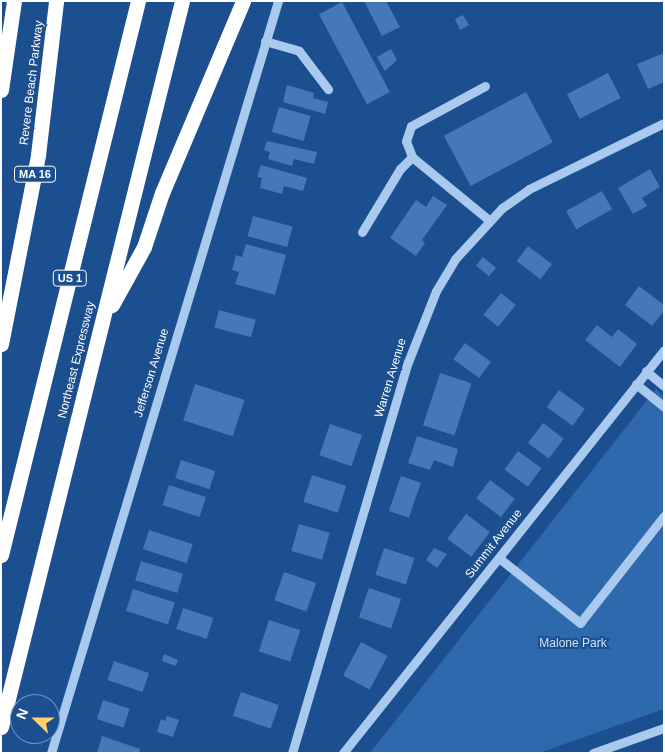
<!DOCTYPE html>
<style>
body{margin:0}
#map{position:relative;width:665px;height:754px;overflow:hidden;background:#1b4f8f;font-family:Arial,sans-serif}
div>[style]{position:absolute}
.green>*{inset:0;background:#2e69ad}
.building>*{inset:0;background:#4478b7;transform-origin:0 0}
.minor>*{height:9px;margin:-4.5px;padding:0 4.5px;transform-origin:4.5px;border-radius:4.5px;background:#a9c9ee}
.highway>*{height:15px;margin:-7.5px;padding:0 7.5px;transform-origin:7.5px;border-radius:7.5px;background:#fff}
span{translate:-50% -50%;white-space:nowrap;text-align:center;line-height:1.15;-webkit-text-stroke:4px #1b4f8f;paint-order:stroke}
.shield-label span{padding:1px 4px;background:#1b4f8f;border:1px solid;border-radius:4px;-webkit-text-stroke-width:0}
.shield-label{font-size:11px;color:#fff;font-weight:700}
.street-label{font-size:12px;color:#fff}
.park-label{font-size:12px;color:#cfe3fa}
.frame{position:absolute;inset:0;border:2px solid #fff;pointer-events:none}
.north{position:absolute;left:10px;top:694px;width:50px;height:50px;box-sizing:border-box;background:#1b4f8f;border:1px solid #7695bc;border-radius:50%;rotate:292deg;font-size:14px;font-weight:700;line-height:20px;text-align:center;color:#fff}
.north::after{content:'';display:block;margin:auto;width:18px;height:22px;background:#ffd166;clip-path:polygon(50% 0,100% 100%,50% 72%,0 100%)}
</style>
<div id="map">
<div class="green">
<div style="clip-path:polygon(656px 389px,664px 397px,664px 709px,539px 753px,370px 753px)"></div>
</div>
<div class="building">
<div style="clip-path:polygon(364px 1px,386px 1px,400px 27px,382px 36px)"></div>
<div style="left:342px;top:2px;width:102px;height:26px;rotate:62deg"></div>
<div style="clip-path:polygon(463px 15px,469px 25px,460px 30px,455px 19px)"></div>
<div style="clip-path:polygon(391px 49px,397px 60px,385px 71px,377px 57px)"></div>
<div style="clip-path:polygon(664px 53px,664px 82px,648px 89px,637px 64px)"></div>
<div style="left:608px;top:73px;width:28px;height:46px;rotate:63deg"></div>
<div style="clip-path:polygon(287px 85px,314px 93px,313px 98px,328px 102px,325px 114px,283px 102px)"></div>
<div style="left:526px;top:92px;width:57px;height:93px;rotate:62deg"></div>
<div style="left:279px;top:107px;width:33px;height:26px;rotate:16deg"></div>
<div style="clip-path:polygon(267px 141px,317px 152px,314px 164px,294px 159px,292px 166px,268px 159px,270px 152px,264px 150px)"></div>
<div style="clip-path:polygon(261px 165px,307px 178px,303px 191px,284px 186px,282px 194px,260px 188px,262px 178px,257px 177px)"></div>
<div style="clip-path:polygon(650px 169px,660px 187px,642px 198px,647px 206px,633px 214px,618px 188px)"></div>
<div style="left:602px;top:191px;width:21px;height:41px;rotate:61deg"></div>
<div style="clip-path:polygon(433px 196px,447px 205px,422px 240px,425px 243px,416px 256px,390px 238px,416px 200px,426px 207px)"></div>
<div style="left:253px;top:216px;width:41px;height:21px;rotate:15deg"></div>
<div style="clip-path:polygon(246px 244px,286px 255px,275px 295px,235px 284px,239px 272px,232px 270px,236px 255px,242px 257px)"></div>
<div style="left:528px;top:246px;width:30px;height:19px;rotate:37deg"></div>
<div style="left:483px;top:257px;width:17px;height:11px;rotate:40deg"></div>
<div style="clip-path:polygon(639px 286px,664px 305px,664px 311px,652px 326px,625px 305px)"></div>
<div style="left:501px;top:293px;width:19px;height:28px;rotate:39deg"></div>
<div style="left:219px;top:310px;width:38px;height:18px;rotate:15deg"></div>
<div style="clip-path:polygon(597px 325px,612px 337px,618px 329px,637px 344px,620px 367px,585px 340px)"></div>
<div style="left:465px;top:343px;width:32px;height:20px;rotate:36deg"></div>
<div style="left:440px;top:373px;width:33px;height:55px;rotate:18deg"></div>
<div style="left:195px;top:384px;width:52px;height:38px;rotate:18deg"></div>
<div style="left:559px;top:390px;width:32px;height:21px;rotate:36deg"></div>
<div style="left:543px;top:423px;width:26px;height:25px;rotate:37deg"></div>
<div style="left:330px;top:424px;width:34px;height:33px;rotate:19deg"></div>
<div style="clip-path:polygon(417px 436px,458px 449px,453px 467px,434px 460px,430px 470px,408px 463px)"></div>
<div style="left:518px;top:451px;width:29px;height:23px;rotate:36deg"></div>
<div style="left:181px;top:460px;width:36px;height:19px;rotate:18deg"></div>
<div style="left:312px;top:475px;width:36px;height:28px;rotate:18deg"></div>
<div style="left:401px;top:476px;width:21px;height:37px;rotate:19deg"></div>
<div style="left:490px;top:480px;width:31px;height:23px;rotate:37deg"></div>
<div style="left:169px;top:485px;width:39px;height:21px;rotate:18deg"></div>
<div style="left:466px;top:514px;width:30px;height:31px;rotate:37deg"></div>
<div style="left:299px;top:524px;width:32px;height:28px;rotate:16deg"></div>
<div style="left:149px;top:530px;width:46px;height:20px;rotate:18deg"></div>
<div style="left:384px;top:548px;width:32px;height:28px;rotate:18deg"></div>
<div style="clip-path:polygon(434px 548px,447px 554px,437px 568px,426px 560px)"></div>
<div style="left:141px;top:561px;width:44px;height:20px;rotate:17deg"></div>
<div style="left:284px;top:572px;width:34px;height:30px;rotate:19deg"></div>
<div style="left:369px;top:588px;width:34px;height:31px;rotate:19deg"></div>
<div style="left:133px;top:589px;width:44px;height:23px;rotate:18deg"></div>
<div style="left:183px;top:608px;width:32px;height:22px;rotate:18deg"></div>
<div style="left:269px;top:620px;width:33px;height:33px;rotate:18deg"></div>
<div style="left:361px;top:642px;width:30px;height:38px;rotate:28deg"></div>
<div style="clip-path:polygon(164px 654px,178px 660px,176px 666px,162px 661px)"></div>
<div style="left:114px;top:661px;width:37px;height:20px;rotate:19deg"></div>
<div style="left:241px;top:692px;width:40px;height:25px;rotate:19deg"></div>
<div style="left:103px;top:700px;width:28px;height:20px;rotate:18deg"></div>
<div style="clip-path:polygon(167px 716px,179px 720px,173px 737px,157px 732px,161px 719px,165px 721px)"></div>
<div style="clip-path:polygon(102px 736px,140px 749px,139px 753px,97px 753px)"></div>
</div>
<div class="minor">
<div style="left:265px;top:41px;width:35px;rotate:16deg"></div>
<div style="left:299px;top:51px;width:48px;rotate:52.7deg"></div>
<div style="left:485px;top:86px;width:84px;rotate:151.6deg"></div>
<div style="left:411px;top:126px;width:16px;rotate:108deg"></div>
<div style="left:406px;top:141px;width:17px;rotate:69deg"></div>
<div style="left:412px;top:157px;width:99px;rotate:39.3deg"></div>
<div style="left:362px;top:232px;width:74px;rotate:-58.9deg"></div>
<div style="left:400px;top:169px;width:17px;rotate:-45deg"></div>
<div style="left:646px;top:371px;width:23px;rotate:40deg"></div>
<div style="left:636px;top:384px;width:36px;rotate:39deg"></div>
<div style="left:499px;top:558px;width:104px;rotate:38.7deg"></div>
<div style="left:580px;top:623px;width:136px;rotate:-51.9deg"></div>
<div style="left:51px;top:753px;width:786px;rotate:-73.2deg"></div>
<div style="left:292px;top:753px;width:408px;rotate:-73.5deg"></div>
<div style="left:408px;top:362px;width:76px;rotate:-68.5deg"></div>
<div style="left:436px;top:291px;width:37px;rotate:-59deg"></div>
<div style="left:455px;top:259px;width:69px;rotate:-47.3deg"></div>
<div style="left:502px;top:208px;width:33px;rotate:-35deg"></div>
<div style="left:529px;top:189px;width:150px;rotate:-26.1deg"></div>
<div style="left:343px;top:753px;width:515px;rotate:-51.46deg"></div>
<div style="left:593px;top:753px;width:75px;rotate:-19.4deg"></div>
</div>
<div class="highway">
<div style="left:1px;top:90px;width:90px;rotate:-81.7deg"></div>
<div style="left:112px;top:305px;width:66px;rotate:-61.1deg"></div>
<div style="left:144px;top:247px;width:57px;rotate:-71.6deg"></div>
<div style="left:162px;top:193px;width:208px;rotate:-67.1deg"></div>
<div style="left:1px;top:344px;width:193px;rotate:-78.9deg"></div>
<div style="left:38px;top:155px;width:155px;rotate:-83.3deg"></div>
<div style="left:1px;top:555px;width:571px;rotate:-76.11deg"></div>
<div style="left:1px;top:727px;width:748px;rotate:-76deg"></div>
</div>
<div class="shield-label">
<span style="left:35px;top:174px">MA 16</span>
<span style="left:70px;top:278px">US 1</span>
</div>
<div class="street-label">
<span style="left:32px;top:83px;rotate:-83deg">Revere Beach Parkway</span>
<span style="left:77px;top:360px;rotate:-76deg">Northeast Expressway</span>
<span style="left:152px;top:373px;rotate:-73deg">Jefferson Avenue</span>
<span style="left:391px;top:378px;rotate:-73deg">Warren Avenue</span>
<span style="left:494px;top:544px;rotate:-52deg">Summit Avenue</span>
</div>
<div class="park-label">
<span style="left:573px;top:644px">Malone Park</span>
</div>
<div class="frame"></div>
<div class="north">N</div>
</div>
